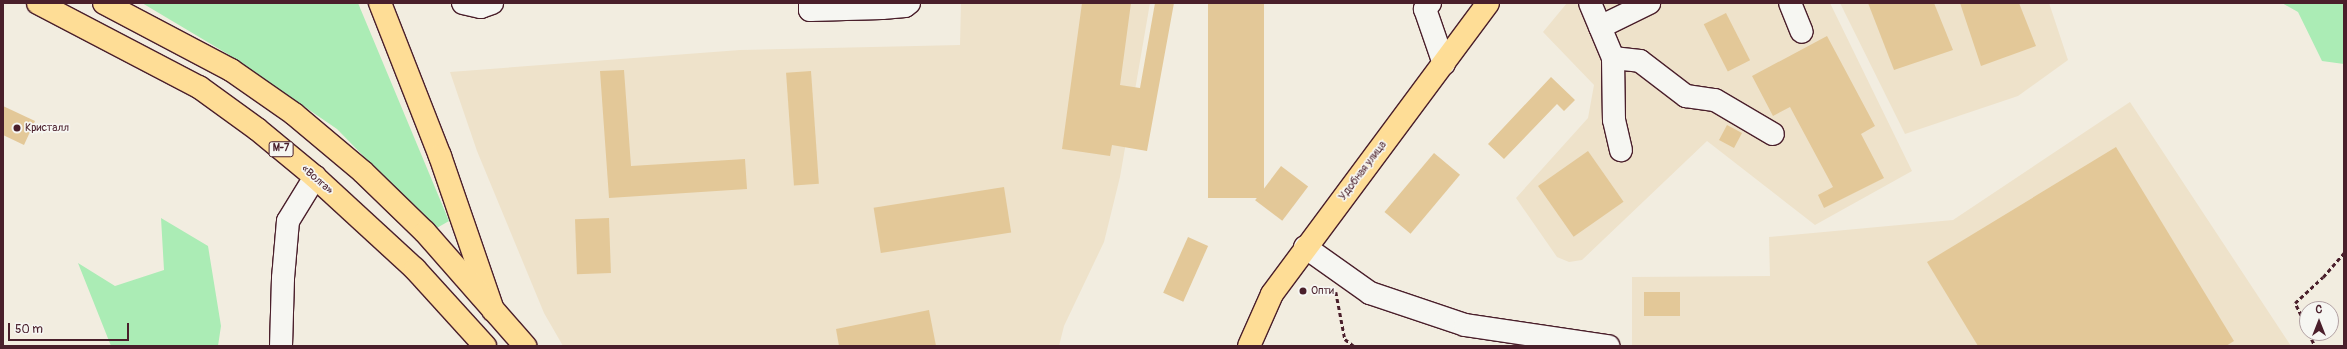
<!DOCTYPE html>
<meta charset="utf-8">
<style>
body{margin:0}
#map{position:relative;width:2347px;height:349px;overflow:hidden;background:#f2ede0;font-family:Pangolin,sans-serif}
div>[style]{position:absolute}
.built>*{inset:0;background:#eee2ca}
.green>*{inset:0;background:#abecb5}
.building>*{inset:0;background:#e3c898;transform-origin:0 0}
.path>*{height:2.5px;margin-top:-1.25px;transform-origin:0;background:repeating-linear-gradient(90deg,#4a1f2b 0 4px,transparent 0 7px)}
.roads{filter:drop-shadow(1px 0 #4a1f2b) drop-shadow(-1px 0 #4a1f2b) drop-shadow(0 1px #4a1f2b) drop-shadow(0 -1px #4a1f2b)}
.minor>*{height:22px;margin:-11px;padding:0 11px;transform-origin:11px;border-radius:11px;background:#f6f6f2}
.major>*{height:22px;margin:-11px;padding:0 11px;transform-origin:11px;border-radius:11px;background:#fedd96}
.highway>*{height:22px;margin:-11px;padding:0 11px;transform-origin:11px;border-radius:11px;background:#fedd96}
.dots>*{width:11px;height:11px;translate:-50% -50%;box-sizing:border-box;border:2px solid #f6f6f2;border-radius:50%}
span{translate:-50% -50%;white-space:nowrap;text-align:center;line-height:1.15;-webkit-text-stroke:3.5px #f6f6f2;paint-order:stroke}
.shield-label span{padding:1px 3px;background:#f6f6f2;border:1px solid;border-radius:3px;-webkit-text-stroke-width:0}
.shield-label{font-size:10px;color:#4a1f2b;font-weight:700}
.poi-label{font-size:11px;color:#4a1f2b}
.left{translate:0 -50%;text-align:left}
.street-label{font-size:11px;color:#4a1f2b}
.frame{position:absolute;inset:0;border:4px solid #4a1f2b;pointer-events:none}
.north{position:absolute;left:2299px;top:301px;width:40px;height:40px;box-sizing:border-box;background:#f6f6f2;border:1px solid #b1a0a2;border-radius:50%;rotate:0deg;font-size:11px;font-weight:700;line-height:16px;text-align:center;color:#4a1f2b}
.north::after{content:'';display:block;margin:auto;width:14px;height:18px;background:#4a1f2b;clip-path:polygon(50% 0,100% 100%,50% 72%,0 100%)}
.scale{position:absolute;left:8px;top:323px;width:121px;height:18px;box-sizing:border-box;border:2px solid #4a1f2b;border-top:0;padding-left:5px;font-size:12px;line-height:14px;white-space:nowrap;color:#4a1f2b;-webkit-text-stroke:3px #f6f6f2;paint-order:stroke}
</style>
<div id="map">
<div class="built">
<div style="clip-path:polygon(961px 3px,1150px 3px,1120px 177px,1104px 242px,1064px 326px,1059px 346px,563px 346px,544px 313px,477px 151px,450px 72px,740px 50px,960px 45px)"></div>
<div style="clip-path:polygon(1567px 3px,1830px 3px,1912px 171px,1815px 225px,1707px 141px,1582px 260px,1569px 262px,1557px 257px,1516px 198px,1588px 118px,1594px 85px,1543px 32px)"></div>
<div style="clip-path:polygon(1840px 3px,2049px 3px,2068px 60px,2018px 96px,1905px 134px)"></div>
<div style="clip-path:polygon(2130px 102px,2291px 346px,1632px 346px,1632px 277px,1770px 276px,1769px 237px,1953px 220px)"></div>
</div>
<div class="green">
<div style="clip-path:polygon(142px 3px,358px 3px,449px 221px,435px 229px,337px 129px,226px 53px)"></div>
<div style="clip-path:polygon(2282px 3px,2344px 3px,2344px 64px,2322px 61px,2298px 12px)"></div>
<div style="clip-path:polygon(161px 218px,208px 246px,221px 326px,218px 346px,111px 346px,78px 263px,115px 286px,164px 270px)"></div>
</div>
<div class="building">
<div style="clip-path:polygon(1082px 3px,1131px 3px,1120px 85px,1140px 88px,1155px 3px,1174px 3px,1147px 151px,1112px 145px,1110px 156px,1062px 149px)"></div>
<div style="left:1208px;top:3px;width:56px;height:195px"></div>
<div style="clip-path:polygon(1868px 3px,1934px 3px,1953px 50px,1894px 70px)"></div>
<div style="clip-path:polygon(1960px 3px,2019px 3px,2036px 46px,1981px 66px)"></div>
<div style="left:1726px;top:13px;width:53px;height:25px;rotate:63deg"></div>
<div style="clip-path:polygon(1827px 36px,1875px 126px,1861px 134px,1884px 178px,1824px 208px,1818px 195px,1833px 187px,1790px 107px,1773px 116px,1752px 76px)"></div>
<div style="clip-path:polygon(624px 70px,631px 166px,745px 159px,747px 189px,609px 198px,600px 71px)"></div>
<div style="left:811px;top:71px;width:113px;height:25px;rotate:86deg"></div>
<div style="clip-path:polygon(1551px 77px,1575px 100px,1564px 111px,1557px 104px,1504px 159px,1488px 144px)"></div>
<div style="clip-path:polygon(3px 106px,35px 121px,24px 145px,3px 135px)"></div>
<div style="left:1727px;top:125px;width:17px;height:17px;rotate:28deg"></div>
<div style="clip-path:polygon(2116px 147px,2234px 341px,2226px 346px,1978px 346px,1927px 262px)"></div>
<div style="left:1588px;top:151px;width:62px;height:61px;rotate:55deg"></div>
<div style="left:1434px;top:153px;width:34px;height:77px;rotate:40deg"></div>
<div style="left:1281px;top:166px;width:34px;height:43px;rotate:37deg"></div>
<div style="left:1004px;top:187px;width:46px;height:132px;rotate:81deg"></div>
<div style="left:609px;top:218px;width:55px;height:34px;rotate:88deg"></div>
<div style="left:1188px;top:237px;width:22px;height:61px;rotate:24deg"></div>
<div style="left:1644px;top:292px;width:36px;height:24px"></div>
<div style="clip-path:polygon(929px 310px,936px 346px,839px 346px,836px 329px)"></div>
</div>
<div class="path">
<div style="left:1336px;top:292px;width:48px;rotate:79.2deg"></div>
<div style="left:1345px;top:339px;width:11px;rotate:38deg"></div>
<div style="left:2307px;top:328px;width:28px;rotate:-116deg"></div>
<div style="left:2295px;top:303px;width:38px;rotate:-43deg"></div>
<div style="left:2323px;top:277px;width:32px;rotate:-49deg"></div>
<div style="left:2309px;top:333px;width:14px;rotate:65deg"></div>
</div>
<div class="roads">
<div class="minor">
<div style="left:463px;top:3px;width:18px;rotate:13deg"></div>
<div style="left:481px;top:7px;width:12px;rotate:-20deg"></div>
<div style="left:810px;top:3px;width:7px;rotate:90deg"></div>
<div style="left:810px;top:10px;width:72px;rotate:-1.6deg"></div>
<div style="left:882px;top:8px;width:23px;rotate:-5deg"></div>
<div style="left:905px;top:6px;width:5px;rotate:-37deg"></div>
<div style="left:1430px;top:3px;width:8px;rotate:130deg"></div>
<div style="left:1425px;top:9px;width:58px;rotate:70.9deg"></div>
<div style="left:1590px;top:3px;width:60px;rotate:67.3deg"></div>
<div style="left:1613px;top:58px;width:62px;rotate:89.1deg"></div>
<div style="left:1614px;top:120px;width:31px;rotate:77deg"></div>
<div style="left:1790px;top:3px;width:31px;rotate:68deg"></div>
<div style="left:1600px;top:27px;width:55px;rotate:-26.1deg"></div>
<div style="left:1613px;top:58px;width:27px;rotate:6deg"></div>
<div style="left:1640px;top:61px;width:58px;rotate:37.3deg"></div>
<div style="left:1686px;top:96px;width:29px;rotate:8deg"></div>
<div style="left:1715px;top:100px;width:67px;rotate:30.4deg"></div>
<div style="left:1305px;top:247px;width:80px;rotate:35.3deg"></div>
<div style="left:1370px;top:293px;width:100px;rotate:18.6deg"></div>
<div style="left:1465px;top:325px;width:145px;rotate:8.4deg"></div>
<div style="left:281px;top:346px;width:68px;rotate:-88.3deg"></div>
<div style="left:283px;top:278px;width:57px;rotate:-85deg"></div>
<div style="left:288px;top:221px;width:52px;rotate:-58.5deg"></div>
</div>
<div class="major">
<div style="left:380px;top:3px;width:164px;rotate:68.6deg"></div>
<div style="left:440px;top:156px;width:163px;rotate:71deg"></div>
<div style="left:1249px;top:346px;width:57px;rotate:-66.1deg"></div>
<div style="left:1272px;top:294px;width:362px;rotate:-53.4deg"></div>
</div>
<div class="highway">
<div style="left:38px;top:3px;width:182px;rotate:27.6deg"></div>
<div style="left:199px;top:87px;width:72px;rotate:35.9deg"></div>
<div style="left:257px;top:129px;width:75px;rotate:39.6deg"></div>
<div style="left:315px;top:177px;width:136px;rotate:42.6deg"></div>
<div style="left:415px;top:269px;width:104px;rotate:47.7deg"></div>
<div style="left:104px;top:3px;width:144px;rotate:27.8deg"></div>
<div style="left:231px;top:70px;width:77px;rotate:34.9deg"></div>
<div style="left:294px;top:114px;width:90px;rotate:40deg"></div>
<div style="left:363px;top:172px;width:86px;rotate:44.1deg"></div>
<div style="left:425px;top:232px;width:152px;rotate:48.7deg"></div>
</div>
</div>
<div class="dots">
<div style="left:17px;top:128px;background:#4a1f2b"></div>
<div style="left:1303px;top:291px;background:#4a1f2b"></div>
</div>
<div class="shield-label">
<span style="left:281px;top:149px">М-7</span>
</div>
<div class="poi-label">
<span class="left" style="left:25px;top:128px">Кристалл</span>
<span class="left" style="left:1311px;top:291px">Опти</span>
</div>
<div class="street-label">
<span style="left:1363px;top:171px;rotate:-53deg">Удобная улица</span>
<span style="left:317px;top:180px;rotate:41deg">«Волга»</span>
</div>
<div class="frame"></div>
<div class="north">С</div>
<div class="scale">50 m</div>
</div>
